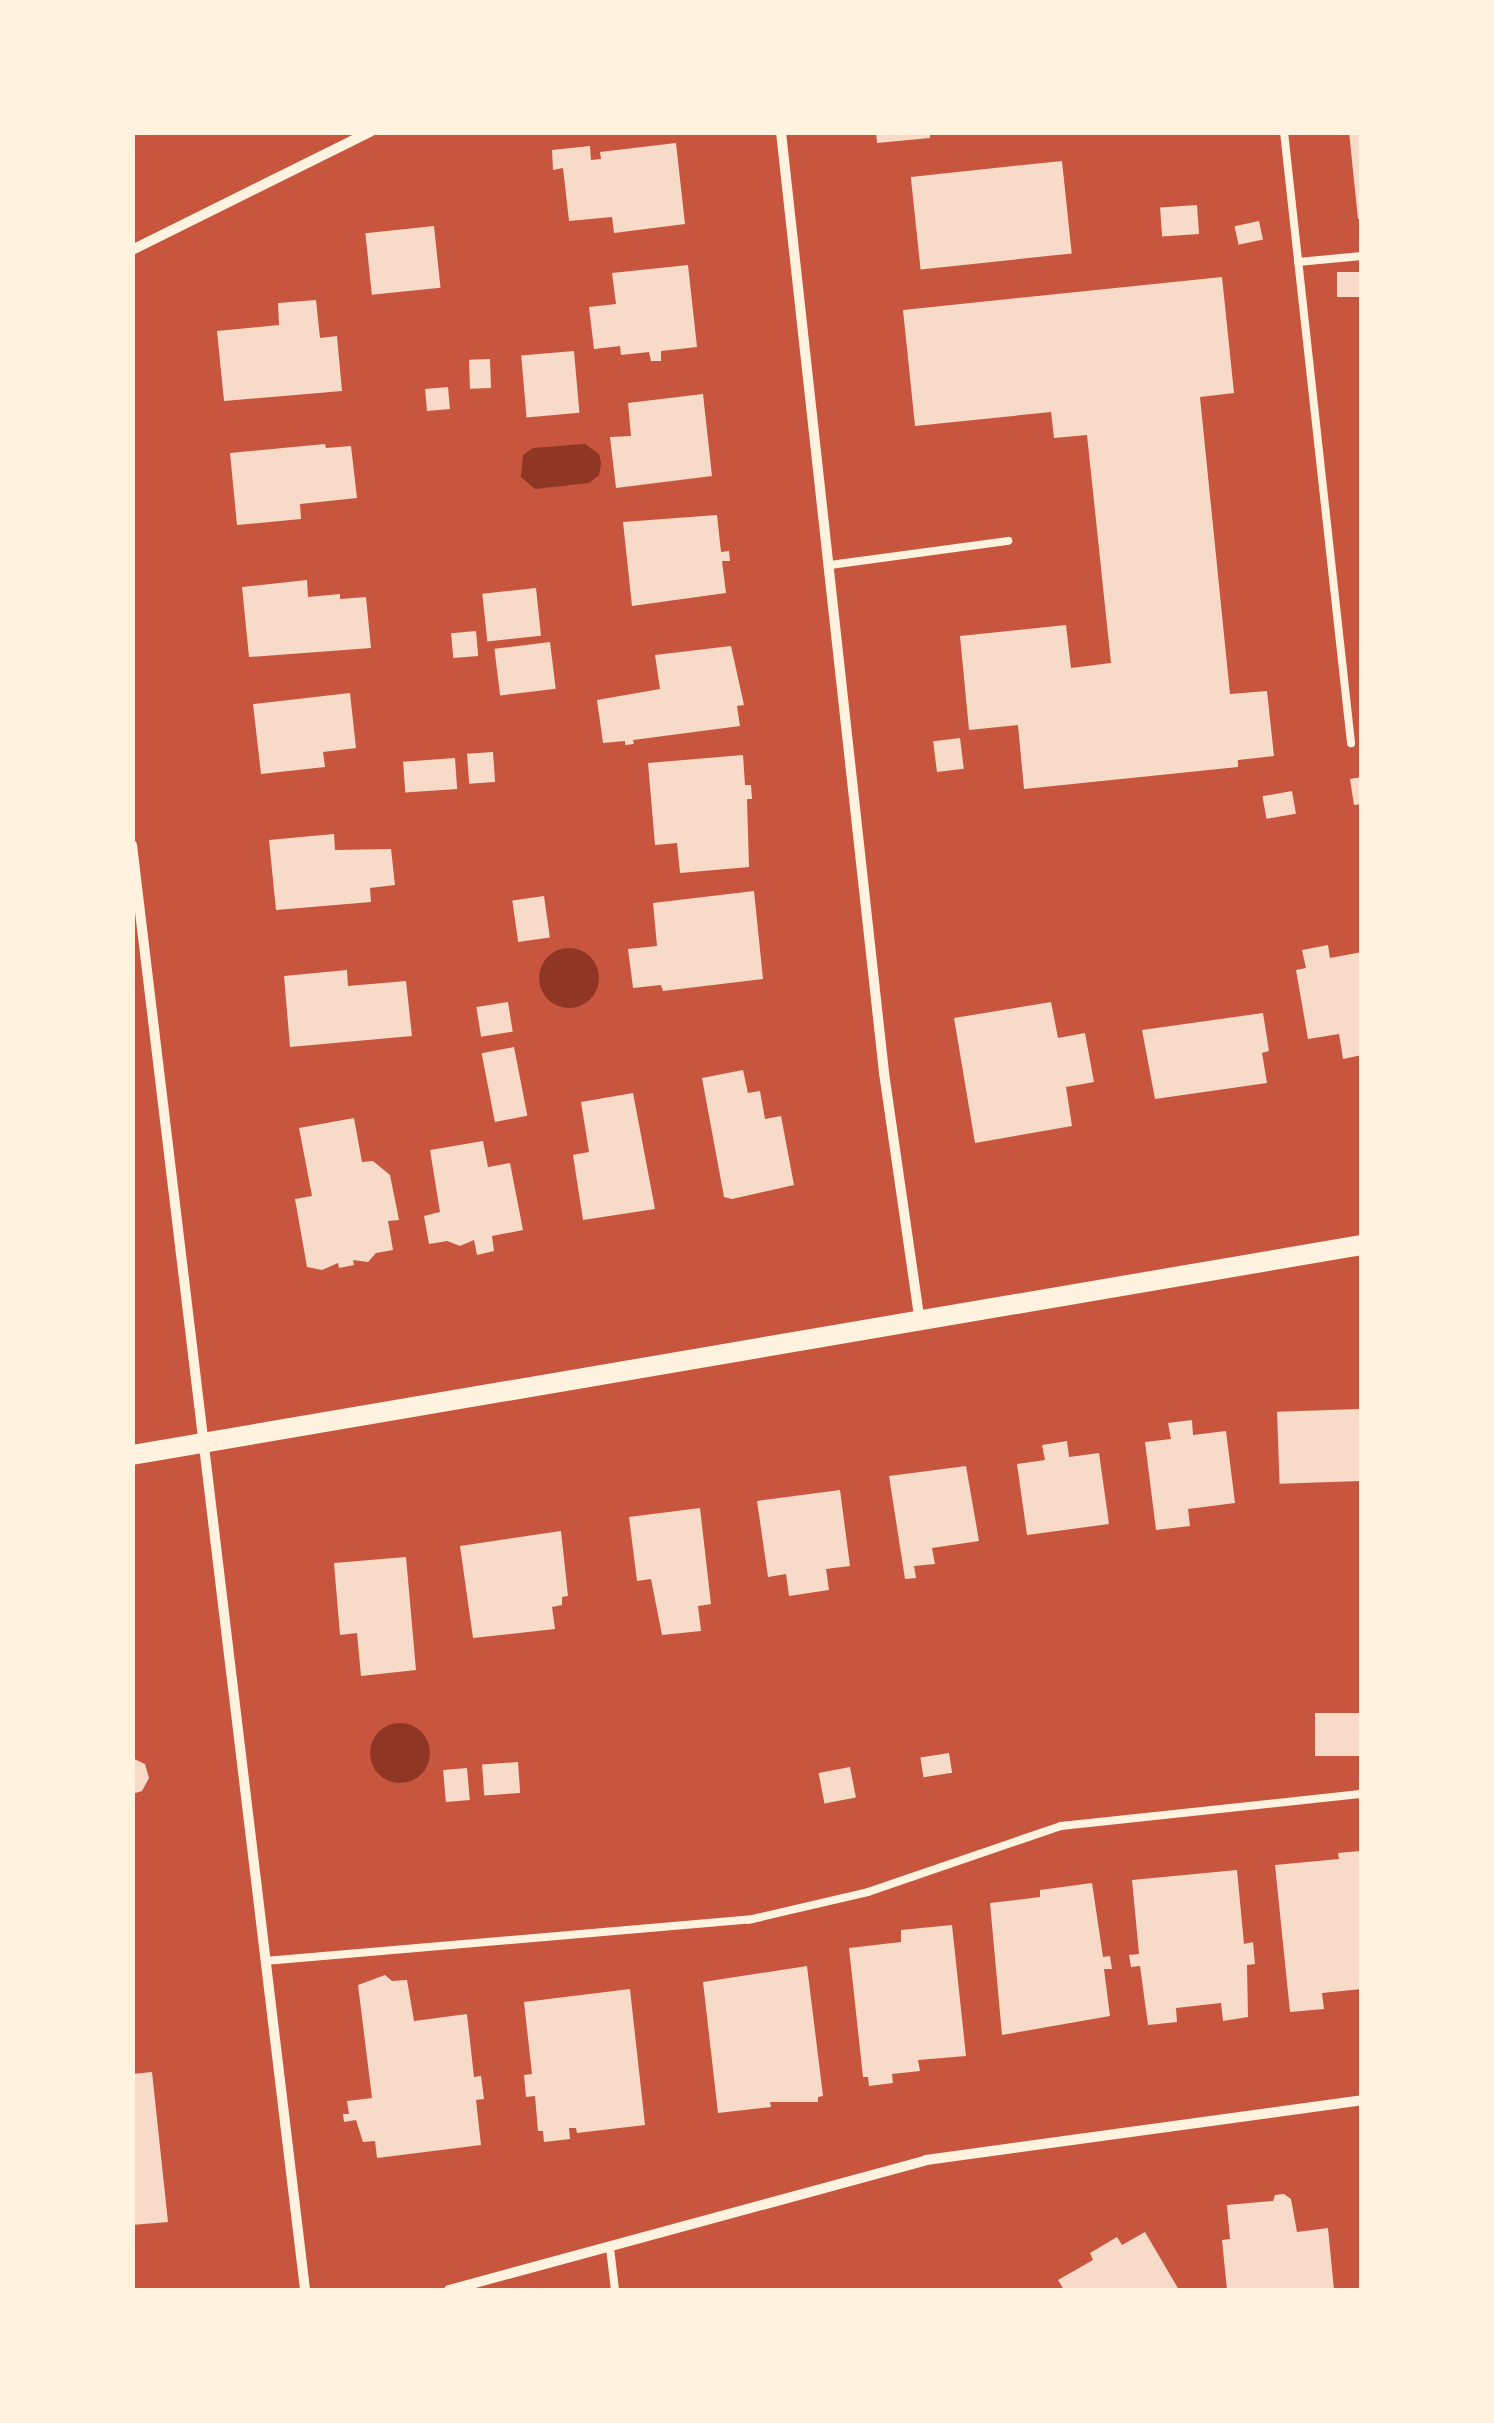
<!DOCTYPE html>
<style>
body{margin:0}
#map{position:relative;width:1494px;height:2423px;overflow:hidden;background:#c8553d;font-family:"Zilla Slab",serif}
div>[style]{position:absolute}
.water>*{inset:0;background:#8f3625}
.round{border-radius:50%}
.building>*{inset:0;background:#f7dbc8;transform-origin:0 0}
.service>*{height:8px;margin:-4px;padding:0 4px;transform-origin:4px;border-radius:4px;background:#fff3e0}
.minor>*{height:10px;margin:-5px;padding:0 5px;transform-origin:5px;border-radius:5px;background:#fff3e0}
.secondary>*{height:20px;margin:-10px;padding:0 10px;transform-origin:10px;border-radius:10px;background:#fff3e0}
span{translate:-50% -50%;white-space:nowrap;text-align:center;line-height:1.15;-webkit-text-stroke:10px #fff3e0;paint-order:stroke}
.frame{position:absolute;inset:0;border:135px solid #fff3e0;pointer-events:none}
</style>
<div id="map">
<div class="water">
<div style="clip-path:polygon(585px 444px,599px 454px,601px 463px,599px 475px,589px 483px,535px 489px,521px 477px,523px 455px,533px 448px)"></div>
<div class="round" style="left:539px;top:948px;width:60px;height:60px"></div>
<div class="round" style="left:370px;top:1723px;width:60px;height:60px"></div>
</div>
<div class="building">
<div style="clip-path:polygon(876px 132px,930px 132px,930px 138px,877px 143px)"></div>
<div style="clip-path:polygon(1349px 132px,1362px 132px,1362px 218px,1358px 219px)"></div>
<div style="clip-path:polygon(676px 143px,685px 224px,614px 233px,612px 217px,569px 221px,563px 168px,553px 170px,552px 150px,590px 146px,591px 160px,601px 159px,600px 152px)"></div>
<div style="left:1062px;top:161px;width:93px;height:152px;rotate:84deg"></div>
<div style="left:1197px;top:205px;width:29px;height:37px;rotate:86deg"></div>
<div style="left:1259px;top:221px;width:19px;height:25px;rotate:78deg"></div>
<div style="left:434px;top:226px;width:62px;height:69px;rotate:84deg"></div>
<div style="clip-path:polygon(688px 265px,697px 347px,661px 351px,661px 361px,651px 361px,649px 352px,621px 355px,620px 346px,594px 349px,589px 307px,616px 304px,612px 273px)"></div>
<div style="left:1362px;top:272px;width:25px;height:25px;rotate:90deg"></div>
<div style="clip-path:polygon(1222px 277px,1234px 393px,1200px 397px,1230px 694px,1267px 691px,1274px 756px,1238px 760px,1238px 767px,1024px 789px,1018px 725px,969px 730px,960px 636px,1066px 625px,1071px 668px,1111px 663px,1087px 435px,1054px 438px,1051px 412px,915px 426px,903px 310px)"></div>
<div style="clip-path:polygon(316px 300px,320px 338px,337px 336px,342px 391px,224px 401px,217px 331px,279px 325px,278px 303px)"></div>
<div style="left:574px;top:351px;width:62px;height:53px;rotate:85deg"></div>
<div style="left:490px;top:359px;width:29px;height:21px;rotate:88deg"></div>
<div style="left:448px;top:387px;width:22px;height:23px;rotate:85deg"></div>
<div style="clip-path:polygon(703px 394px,712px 476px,616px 488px,610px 437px,631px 436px,628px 403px)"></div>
<div style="clip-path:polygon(325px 444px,326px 448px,351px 446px,357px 498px,300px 504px,301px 519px,237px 525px,230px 453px)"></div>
<div style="clip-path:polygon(717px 515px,721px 552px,729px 551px,730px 561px,722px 561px,726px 593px,632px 606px,623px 522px)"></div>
<div style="clip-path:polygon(307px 580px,308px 597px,340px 594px,340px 599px,366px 597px,371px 648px,249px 657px,242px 587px)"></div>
<div style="left:536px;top:588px;width:48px;height:54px;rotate:84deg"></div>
<div style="left:476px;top:631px;width:25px;height:25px;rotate:85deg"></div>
<div style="left:550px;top:642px;width:47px;height:56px;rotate:83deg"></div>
<div style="clip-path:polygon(731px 646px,744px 705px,737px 706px,740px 726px,633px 740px,634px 744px,625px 745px,625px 741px,603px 743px,597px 700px,660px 689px,655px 655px)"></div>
<div style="clip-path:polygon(350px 693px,356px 748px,323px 752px,325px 767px,261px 774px,253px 704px)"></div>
<div style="left:960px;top:738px;width:31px;height:27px;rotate:83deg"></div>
<div style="left:493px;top:752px;width:30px;height:26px;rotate:86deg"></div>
<div style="clip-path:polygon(743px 755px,745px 785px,751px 785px,752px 799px,747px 799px,749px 867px,680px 873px,677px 843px,655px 845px,648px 763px)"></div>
<div style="left:455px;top:758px;width:31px;height:52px;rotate:86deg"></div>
<div style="clip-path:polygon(1362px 777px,1362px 804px,1354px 805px,1350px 779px)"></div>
<div style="left:1292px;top:791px;width:23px;height:30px;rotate:80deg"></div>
<div style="clip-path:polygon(334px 834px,335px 850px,391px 849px,395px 885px,370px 888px,371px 902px,276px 910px,269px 840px)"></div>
<div style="clip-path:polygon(754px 891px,763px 979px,663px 991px,661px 985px,633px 988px,628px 949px,657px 946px,653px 903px)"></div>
<div style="left:544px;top:896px;width:42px;height:32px;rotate:82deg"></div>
<div style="clip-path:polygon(1328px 945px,1330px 958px,1362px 952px,1362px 1055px,1343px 1059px,1339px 1034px,1308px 1039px,1296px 970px,1306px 968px,1302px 950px)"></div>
<div style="clip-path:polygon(347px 970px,348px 986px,406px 981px,412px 1036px,290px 1047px,284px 976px)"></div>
<div style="left:508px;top:1002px;width:30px;height:32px;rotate:81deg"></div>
<div style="clip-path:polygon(1051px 1002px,1058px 1038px,1085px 1033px,1094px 1082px,1066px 1087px,1072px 1126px,975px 1143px,954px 1018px)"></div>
<div style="clip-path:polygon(1263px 1013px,1269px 1051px,1262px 1053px,1267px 1083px,1155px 1099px,1142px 1030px)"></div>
<div style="left:514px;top:1047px;width:70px;height:33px;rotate:79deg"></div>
<div style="clip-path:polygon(743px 1070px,748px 1093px,760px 1091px,765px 1119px,781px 1116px,794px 1185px,732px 1199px,724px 1197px,702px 1078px)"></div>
<div style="clip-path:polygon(633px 1093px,655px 1209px,583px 1220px,573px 1155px,589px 1152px,581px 1102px)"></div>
<div style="clip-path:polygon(354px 1118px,362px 1162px,373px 1161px,390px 1175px,399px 1220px,388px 1221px,393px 1250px,376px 1253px,368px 1262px,353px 1260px,354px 1265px,339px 1268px,338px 1263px,322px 1270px,307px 1267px,295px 1199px,312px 1196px,299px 1128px)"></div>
<div style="clip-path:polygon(483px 1141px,488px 1167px,510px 1163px,523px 1230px,492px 1236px,494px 1251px,477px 1255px,474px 1240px,460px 1246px,447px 1241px,429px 1244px,424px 1216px,440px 1212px,430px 1150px)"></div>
<div style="left:1359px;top:1409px;width:72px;height:82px;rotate:88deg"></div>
<div style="clip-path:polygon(1192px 1420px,1193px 1435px,1226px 1431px,1235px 1503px,1188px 1509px,1190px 1526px,1156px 1530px,1145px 1442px,1171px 1439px,1168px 1423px)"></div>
<div style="clip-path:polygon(1067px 1441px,1069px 1457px,1099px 1453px,1109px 1524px,1027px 1535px,1017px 1464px,1045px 1460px,1042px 1445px)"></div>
<div style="clip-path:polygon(966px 1466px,979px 1541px,932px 1548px,935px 1564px,914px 1566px,916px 1578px,905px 1579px,889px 1476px)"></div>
<div style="clip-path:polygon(840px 1490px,850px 1566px,826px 1569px,829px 1590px,789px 1596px,786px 1574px,768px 1577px,757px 1501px)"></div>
<div style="clip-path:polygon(700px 1508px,711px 1604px,698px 1606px,701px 1631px,662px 1635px,651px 1579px,637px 1581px,629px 1517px)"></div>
<div style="clip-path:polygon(561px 1531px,568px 1596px,562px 1597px,562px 1605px,552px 1607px,555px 1629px,473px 1638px,460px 1546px)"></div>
<div style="clip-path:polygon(406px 1557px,416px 1670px,361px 1676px,357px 1633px,340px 1635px,334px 1563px)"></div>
<div style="left:1362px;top:1713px;width:43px;height:47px;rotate:90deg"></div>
<div style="left:949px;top:1753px;width:20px;height:29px;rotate:81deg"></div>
<div style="clip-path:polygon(132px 1758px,145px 1764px,149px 1778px,142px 1791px,132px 1794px)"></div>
<div style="left:518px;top:1762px;width:31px;height:36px;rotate:86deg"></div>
<div style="left:850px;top:1767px;width:31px;height:32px;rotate:79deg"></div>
<div style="left:467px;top:1768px;width:32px;height:24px;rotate:85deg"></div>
<div style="clip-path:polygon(1360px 1851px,1362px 1989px,1322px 1993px,1324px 2009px,1290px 2012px,1275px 1865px,1339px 1859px,1338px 1853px)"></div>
<div style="clip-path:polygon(1237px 1870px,1244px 1944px,1253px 1942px,1255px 1964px,1247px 1965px,1248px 2017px,1223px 2021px,1221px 2003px,1176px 2008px,1177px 2022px,1148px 2025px,1140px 1966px,1131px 1967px,1129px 1955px,1139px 1954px,1132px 1880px)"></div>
<div style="clip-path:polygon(1092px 1883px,1103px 1957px,1110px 1956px,1112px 1969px,1104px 1969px,1110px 2016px,1002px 2035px,990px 1903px,1040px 1897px,1040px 1890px)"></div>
<div style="clip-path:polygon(952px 1925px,966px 2056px,918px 2060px,920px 2071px,892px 2074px,893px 2083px,869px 2086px,868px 2077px,863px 2077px,849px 1948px,901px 1942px,901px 1930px)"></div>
<div style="clip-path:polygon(807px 1966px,823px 2096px,818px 2097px,818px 2102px,770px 2102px,771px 2107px,718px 2113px,703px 1982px)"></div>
<div style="clip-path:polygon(385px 1975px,392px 1981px,407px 1980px,414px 2021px,467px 2014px,474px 2077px,481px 2076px,484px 2099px,476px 2100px,481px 2145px,377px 2158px,375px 2141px,363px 2142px,356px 2120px,344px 2122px,343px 2114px,349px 2114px,347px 2101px,372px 2098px,358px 1985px)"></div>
<div style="clip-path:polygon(630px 1989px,645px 2125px,577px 2133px,576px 2128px,569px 2128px,570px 2139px,544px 2142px,543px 2131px,538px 2131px,535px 2096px,526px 2097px,524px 2075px,532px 2074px,524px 2002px)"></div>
<div style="clip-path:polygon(152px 2072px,168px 2222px,132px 2225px,132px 2074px)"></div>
<div style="clip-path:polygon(1284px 2194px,1291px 2199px,1297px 2232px,1328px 2228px,1334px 2290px,1227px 2290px,1222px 2240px,1230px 2239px,1227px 2205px,1273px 2201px,1275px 2195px)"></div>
<div style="clip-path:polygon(1145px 2232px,1179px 2290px,1064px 2290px,1058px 2280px,1093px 2260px,1090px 2253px,1117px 2237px,1122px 2245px)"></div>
</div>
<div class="service">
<div style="left:1284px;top:132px;width:615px;rotate:83.74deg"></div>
<div style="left:1298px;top:262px;width:64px;rotate:-5.4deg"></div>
<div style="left:830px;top:565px;width:180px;rotate:-7.7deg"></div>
<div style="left:265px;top:1961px;width:485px;rotate:-4.9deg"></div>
<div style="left:748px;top:1920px;width:123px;rotate:-13.1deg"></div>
<div style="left:868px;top:1892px;width:204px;rotate:-18.9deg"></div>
<div style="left:1061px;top:1826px;width:303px;rotate:-6.1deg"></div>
<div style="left:610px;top:2248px;width:42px;rotate:83.2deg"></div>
</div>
<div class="minor">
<div style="left:781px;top:132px;width:947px;rotate:83.75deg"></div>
<div style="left:884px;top:1073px;width:246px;rotate:81.8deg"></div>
<div style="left:132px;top:250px;width:266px;rotate:-26.4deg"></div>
<div style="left:132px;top:845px;width:1455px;rotate:83.17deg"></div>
<div style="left:449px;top:2290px;width:494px;rotate:-15.2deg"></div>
<div style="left:926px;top:2160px;width:440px;rotate:-7.8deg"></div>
</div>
<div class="secondary">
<div style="left:132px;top:1455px;width:1248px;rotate:-9.69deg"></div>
</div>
<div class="frame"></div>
</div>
